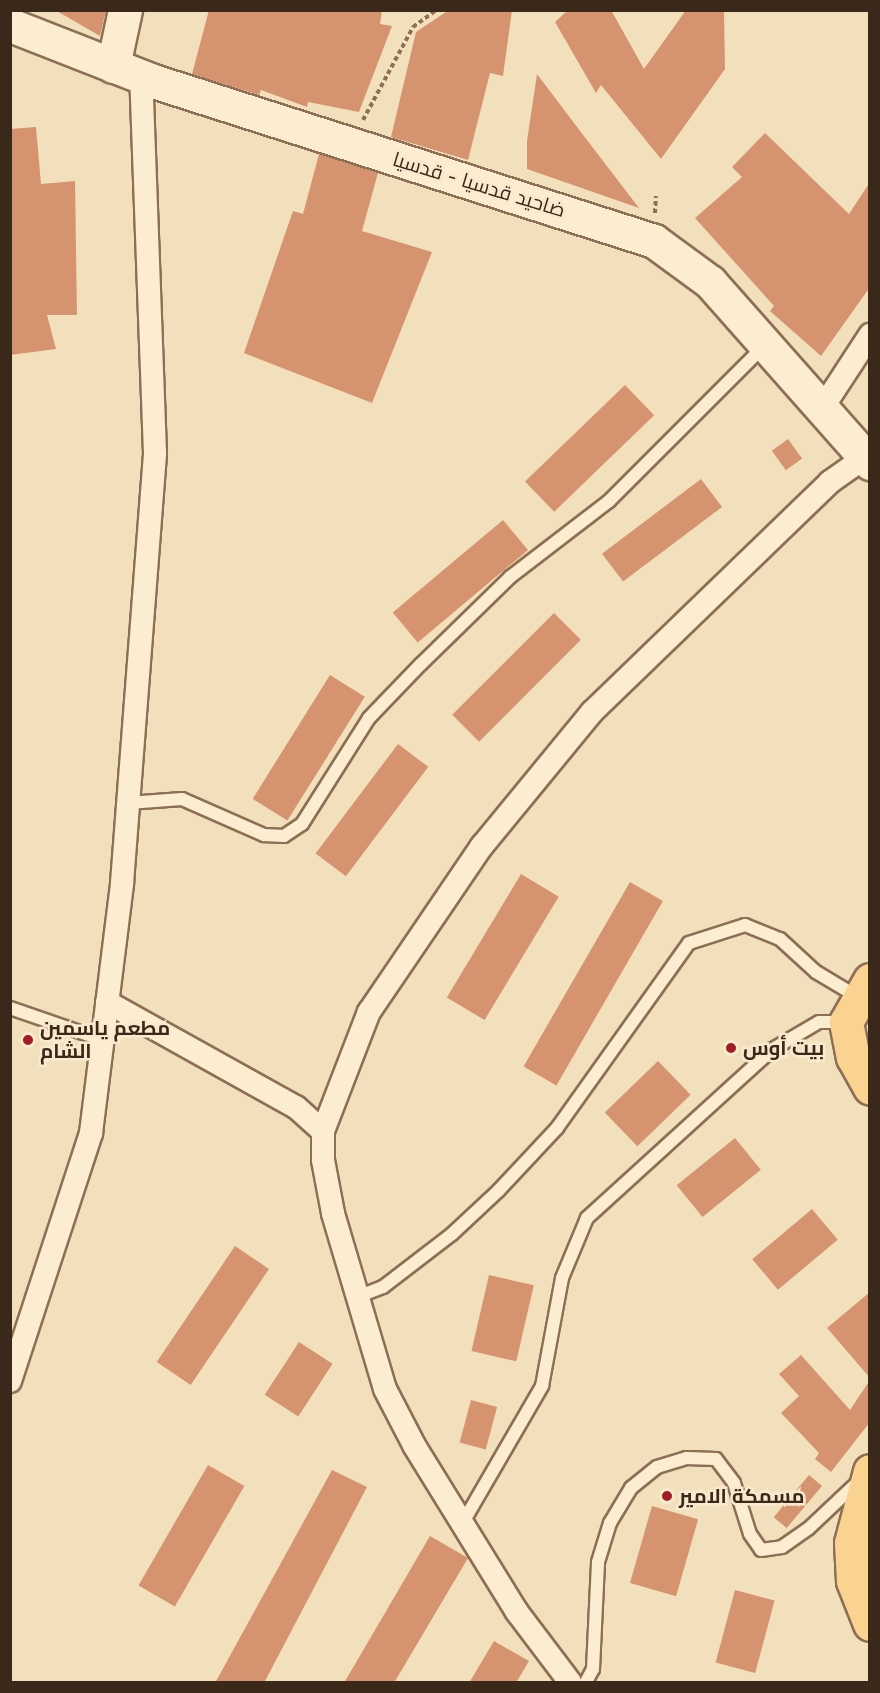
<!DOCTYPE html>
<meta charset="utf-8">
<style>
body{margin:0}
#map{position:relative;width:880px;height:1693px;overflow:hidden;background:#f2e0bd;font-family:"Libre Baskerville",Cairo,serif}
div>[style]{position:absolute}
.building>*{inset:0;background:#d5946f;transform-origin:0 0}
.path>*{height:4px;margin-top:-2px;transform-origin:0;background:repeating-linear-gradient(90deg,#8c6f54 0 4.5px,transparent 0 7.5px)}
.roads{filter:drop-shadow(2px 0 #8c6f54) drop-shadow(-2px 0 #8c6f54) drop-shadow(0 2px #8c6f54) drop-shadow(0 -2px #8c6f54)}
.service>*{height:12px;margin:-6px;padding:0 6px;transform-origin:6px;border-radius:6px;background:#fcedd1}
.minor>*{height:22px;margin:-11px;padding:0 11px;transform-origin:11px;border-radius:11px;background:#fcedd1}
.secondary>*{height:33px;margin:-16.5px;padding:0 16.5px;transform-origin:16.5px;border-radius:16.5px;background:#fcedd1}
.primary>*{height:33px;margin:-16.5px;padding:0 16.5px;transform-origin:16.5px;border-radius:16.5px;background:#fad390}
.dots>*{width:16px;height:16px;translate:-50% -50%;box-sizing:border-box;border:3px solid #f9eace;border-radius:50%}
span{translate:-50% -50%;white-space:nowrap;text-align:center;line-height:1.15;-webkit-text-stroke:5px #f9eace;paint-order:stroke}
.street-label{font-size:20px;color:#3a281b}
.poi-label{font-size:20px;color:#3a281b;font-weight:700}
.left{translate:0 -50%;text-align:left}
.frame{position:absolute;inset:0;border:12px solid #3a281b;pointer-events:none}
</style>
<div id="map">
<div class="building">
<div style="clip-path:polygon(55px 10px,106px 10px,100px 36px)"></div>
<div style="clip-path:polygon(209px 10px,382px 10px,380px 24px,392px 26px,359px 112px,308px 102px,307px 107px,261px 90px,259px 95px,192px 74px)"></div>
<div style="clip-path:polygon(449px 10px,512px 10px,503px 76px,490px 73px,468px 160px,391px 137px,416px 32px)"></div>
<div style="clip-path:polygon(568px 10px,611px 10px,644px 69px,686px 10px,724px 10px,725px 69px,661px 159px,601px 85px,596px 93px,555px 22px)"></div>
<div style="clip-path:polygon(537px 74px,574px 123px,639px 208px,527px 169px,527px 141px)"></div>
<div style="clip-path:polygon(36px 127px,41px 184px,75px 181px,77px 315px,47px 315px,56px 349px,10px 355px,10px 129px)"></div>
<div style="clip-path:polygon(765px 133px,849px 214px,870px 182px,870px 287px,821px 356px,770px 311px,774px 306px,695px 218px,742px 177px,732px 167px)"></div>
<div style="clip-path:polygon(319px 154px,378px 173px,362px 231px,432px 252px,372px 403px,244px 353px,293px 211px,303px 214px)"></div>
<div style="left:625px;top:385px;width:42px;height:139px;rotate:46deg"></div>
<div style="left:788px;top:439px;width:24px;height:20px;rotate:54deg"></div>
<div style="left:701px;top:479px;width:35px;height:124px;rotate:53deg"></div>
<div style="left:503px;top:520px;width:39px;height:144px;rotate:50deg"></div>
<div style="left:554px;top:613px;width:38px;height:144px;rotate:45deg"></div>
<div style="left:330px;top:675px;width:41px;height:146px;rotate:32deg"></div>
<div style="left:398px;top:744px;width:38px;height:137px;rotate:37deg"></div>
<div style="left:521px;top:874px;width:44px;height:144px;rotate:31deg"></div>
<div style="left:630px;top:882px;width:38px;height:213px;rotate:30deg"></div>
<div style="left:658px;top:1061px;width:47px;height:74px;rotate:46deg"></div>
<div style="left:735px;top:1138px;width:41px;height:75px;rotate:51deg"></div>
<div style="left:812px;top:1209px;width:40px;height:78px;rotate:50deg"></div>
<div style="left:235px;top:1246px;width:41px;height:140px;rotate:34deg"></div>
<div style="left:489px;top:1275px;width:46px;height:78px;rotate:13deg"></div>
<div style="clip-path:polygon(870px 1292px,870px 1378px,827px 1328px)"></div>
<div style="left:299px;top:1342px;width:40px;height:63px;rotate:33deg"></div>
<div style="clip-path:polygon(801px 1355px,850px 1410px,870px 1380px,870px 1422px,831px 1472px,815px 1459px,819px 1453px,781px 1413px,799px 1396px,779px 1374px)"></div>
<div style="left:471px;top:1400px;width:27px;height:44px;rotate:15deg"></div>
<div style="left:208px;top:1465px;width:42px;height:139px;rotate:30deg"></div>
<div style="clip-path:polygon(332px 1470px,367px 1487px,264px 1683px,215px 1683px)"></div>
<div style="left:809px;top:1475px;width:17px;height:55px;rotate:40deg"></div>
<div style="left:652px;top:1506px;width:48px;height:80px;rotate:16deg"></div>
<div style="clip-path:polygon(430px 1536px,468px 1558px,394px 1683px,344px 1683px)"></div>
<div style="left:735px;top:1590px;width:41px;height:75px;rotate:15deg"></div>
<div style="clip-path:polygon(494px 1641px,529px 1661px,516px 1683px,469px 1683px)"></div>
</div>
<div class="path">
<div style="left:363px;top:120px;width:106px;rotate:-61.7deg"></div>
<div style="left:413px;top:27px;width:29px;rotate:-36deg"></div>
<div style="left:655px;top:213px;width:17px;rotate:-87deg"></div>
</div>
<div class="roads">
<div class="service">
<div style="left:128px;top:803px;width:54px;rotate:-4.2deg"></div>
<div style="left:182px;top:799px;width:90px;rotate:23.7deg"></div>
<div style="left:264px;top:835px;width:20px;rotate:3deg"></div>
<div style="left:284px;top:836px;width:22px;rotate:-34deg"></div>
<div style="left:302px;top:824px;width:125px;rotate:-57.7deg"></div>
<div style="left:369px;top:718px;width:75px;rotate:-46.1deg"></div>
<div style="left:421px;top:664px;width:124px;rotate:-44.3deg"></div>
<div style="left:510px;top:577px;width:125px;rotate:-37.5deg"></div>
<div style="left:609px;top:501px;width:219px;rotate:-45deg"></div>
<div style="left:10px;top:1008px;width:98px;rotate:19deg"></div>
<div style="left:357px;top:1297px;width:28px;rotate:-21deg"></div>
<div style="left:383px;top:1287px;width:87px;rotate:-37.5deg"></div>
<div style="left:452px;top:1234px;width:64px;rotate:-43.1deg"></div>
<div style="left:499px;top:1190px;width:85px;rotate:-46.9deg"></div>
<div style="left:557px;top:1128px;width:227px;rotate:-54.5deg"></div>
<div style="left:689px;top:943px;width:59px;rotate:-17.8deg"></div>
<div style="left:745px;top:925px;width:38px;rotate:22deg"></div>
<div style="left:780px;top:939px;width:49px;rotate:42.5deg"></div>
<div style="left:816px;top:972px;width:49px;rotate:30.8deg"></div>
<div style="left:462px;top:1524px;width:160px;rotate:-59.9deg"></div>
<div style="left:542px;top:1386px;width:110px;rotate:-79.5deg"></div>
<div style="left:562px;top:1278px;width:65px;rotate:-67.4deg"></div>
<div style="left:587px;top:1218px;width:251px;rotate:-42.3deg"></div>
<div style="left:773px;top:1049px;width:53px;rotate:-30.4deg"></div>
<div style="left:819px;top:1022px;width:27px"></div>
<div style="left:586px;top:1682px;width:15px;rotate:-62deg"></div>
<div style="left:593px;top:1669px;width:107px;rotate:-87.3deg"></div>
<div style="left:598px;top:1562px;width:41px;rotate:-72.9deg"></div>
<div style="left:610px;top:1523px;width:41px;rotate:-59deg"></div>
<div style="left:631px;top:1488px;width:33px;rotate:-39deg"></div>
<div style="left:657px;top:1467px;width:30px;rotate:-17deg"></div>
<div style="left:686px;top:1458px;width:30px;rotate:2deg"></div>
<div style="left:716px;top:1459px;width:30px;rotate:53deg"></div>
<div style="left:734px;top:1483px;width:53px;rotate:72.6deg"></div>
<div style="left:750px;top:1534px;width:19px;rotate:55deg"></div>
<div style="left:761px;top:1550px;width:21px;rotate:-8deg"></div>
<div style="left:782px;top:1547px;width:32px;rotate:-35deg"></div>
<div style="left:808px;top:1529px;width:70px;rotate:-43.3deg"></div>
</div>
<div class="minor">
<div style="left:821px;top:410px;width:90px;rotate:-56.8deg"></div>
<div style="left:107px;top:1002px;width:216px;rotate:29.1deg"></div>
<div style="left:296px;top:1107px;width:36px;rotate:42deg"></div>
<div style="left:10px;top:1381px;width:261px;rotate:-71.9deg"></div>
<div style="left:91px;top:1133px;width:252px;rotate:-82.9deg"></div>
<div style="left:122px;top:883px;width:431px;rotate:-85.6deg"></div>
<div style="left:155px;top:453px;width:376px;rotate:-92.1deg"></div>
<div style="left:570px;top:1682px;width:88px;rotate:-127.1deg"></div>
<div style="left:517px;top:1612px;width:196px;rotate:-121.7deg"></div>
<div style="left:414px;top:1445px;width:63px;rotate:-117.4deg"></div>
<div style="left:385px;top:1389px;width:184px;rotate:-106.5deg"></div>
<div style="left:333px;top:1213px;width:54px;rotate:-100.7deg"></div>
<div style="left:323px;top:1160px;width:29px;rotate:-90deg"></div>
<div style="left:323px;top:1131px;width:128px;rotate:-68.9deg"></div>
<div style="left:369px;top:1012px;width:201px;rotate:-55.8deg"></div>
<div style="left:482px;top:846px;width:173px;rotate:-50.6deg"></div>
<div style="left:592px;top:712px;width:331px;rotate:-44deg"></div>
<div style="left:830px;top:482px;width:42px;rotate:-35.2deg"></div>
</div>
<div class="secondary">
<div style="left:10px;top:25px;width:154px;rotate:21.4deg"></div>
<div style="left:153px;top:81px;width:526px;rotate:17.71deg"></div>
<div style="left:654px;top:241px;width:69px;rotate:36.2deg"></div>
<div style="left:710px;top:282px;width:242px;rotate:48.5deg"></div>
<div style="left:113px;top:66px;width:57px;rotate:-77.9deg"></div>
</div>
<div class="primary">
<div style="left:870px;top:980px;width:48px;rotate:119.7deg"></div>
<div style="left:846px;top:1022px;width:36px;rotate:79deg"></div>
<div style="left:853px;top:1057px;width:35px;rotate:61deg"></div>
<div style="left:870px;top:1471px;width:74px;rotate:104.8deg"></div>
<div style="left:851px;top:1543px;width:38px;rotate:87deg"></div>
<div style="left:853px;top:1581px;width:46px;rotate:68.4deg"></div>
</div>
</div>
<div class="dots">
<div style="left:28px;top:1040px;background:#a21e26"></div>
<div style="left:731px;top:1048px;background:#a21e26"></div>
<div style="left:667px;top:1496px;background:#a21e26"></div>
</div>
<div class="street-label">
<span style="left:479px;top:185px;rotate:17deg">ضاحيد قدسيا - قدسيا</span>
</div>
<div class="poi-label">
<span class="left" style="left:40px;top:1040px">مطعم ياسمين<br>الشام</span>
<span class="left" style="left:743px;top:1048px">بيت أوس</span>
<span class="left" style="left:679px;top:1496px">مسمكة الامير</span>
</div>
<div class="frame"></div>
</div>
